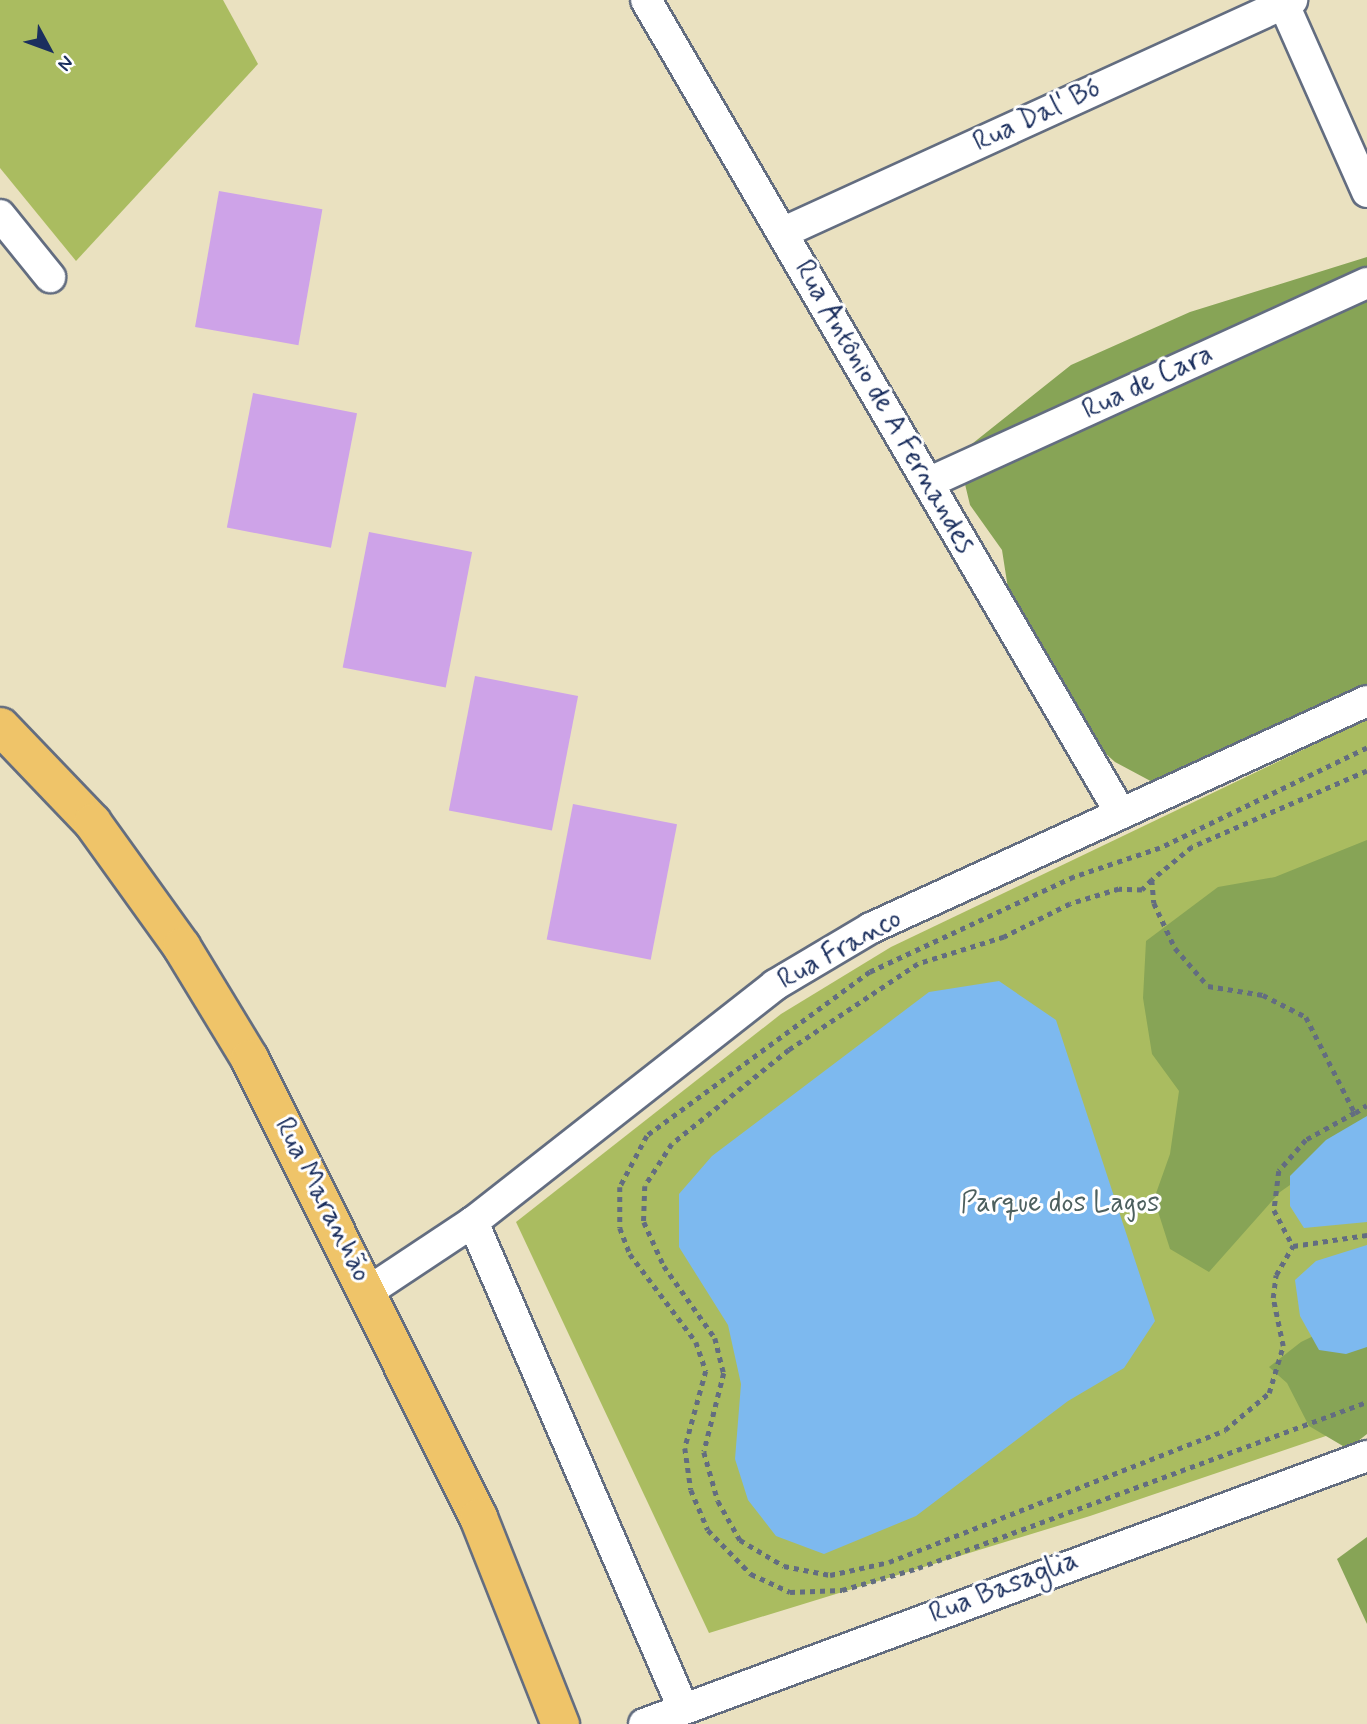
<!DOCTYPE html>
<meta charset="utf-8">
<style>
body{margin:0}
#map{position:relative;width:1367px;height:1724px;overflow:hidden;background:#eae1c0;font-family:Mynerve,sans-serif}
div>[style]{position:absolute}
.green>*{inset:0;background:#aabc60}
.forest>*{inset:0;background:#87a456}
.water>*{inset:0;background:#7db9ef}
.building>*{inset:0;background:#cea3e8;transform-origin:0 0}
.path>*{height:4.5px;margin-top:-2.25px;transform-origin:0;background:repeating-linear-gradient(90deg,#636d80 0 5px,transparent 0 10px)}
.roads{filter:drop-shadow(2px 0 #636d80) drop-shadow(-2px 0 #636d80) drop-shadow(0 2px #636d80) drop-shadow(0 -2px #636d80)}
.minor>*{height:30px;margin:-15px;padding:0 15px;transform-origin:15px;border-radius:15px;background:#fff}
.major>*{height:37px;margin:-18.5px;padding:0 18.5px;transform-origin:18.5px;border-radius:18.5px;background:#efc469}
span{translate:-50% -50%;white-space:nowrap;text-align:center;line-height:1.15;-webkit-text-stroke:6px #fff;paint-order:stroke}
.street-label{font-size:28px;color:#1b2f5e}
.park-label{font-size:28px;color:#4d605f}
.north{position:absolute;left:14px;top:14px;width:70px;height:70px;-webkit-text-stroke:5px #fff;paint-order:stroke;rotate:131deg;font-size:19px;font-weight:700;line-height:28px;text-align:center;color:#1b2f5e}
.north::after{content:'';display:block;margin:auto;width:24px;height:32px;background:#1b2f5e;clip-path:polygon(50% 0,100% 100%,50% 72%,0 100%)}
</style>
<div id="map">
<div class="green">
<div style="clip-path:polygon(0 0,223px 0,258px 64px,76px 261px,0 168px)"></div>
<div style="clip-path:polygon(1367px 719px,1367px 1422px,1090px 1516px,709px 1633px,516px 1222px,781px 1014px,891px 947px)"></div>
</div>
<div class="forest">
<div style="clip-path:polygon(1367px 257px,1367px 707px,1158px 785px,1115px 762px,1079px 730px,1009px 595px,1002px 550px,970px 505px,958px 455px,1071px 365px,1190px 312px)"></div>
<div style="clip-path:polygon(1367px 840px,1367px 1131px,1280px 1192px,1209px 1272px,1170px 1249px,1154px 1199px,1170px 1154px,1179px 1091px,1152px 1054px,1143px 998px,1146px 941px,1218px 887px,1275px 877px)"></div>
<div style="clip-path:polygon(1367px 1310px,1367px 1434px,1348px 1449px,1309px 1426px,1287px 1383px,1269px 1367px,1301px 1342px)"></div>
<div style="clip-path:polygon(1367px 1537px,1367px 1624px,1337px 1559px)"></div>
</div>
<div class="water">
<div style="clip-path:polygon(999px 981px,1056px 1020px,1155px 1321px,1124px 1368px,1068px 1401px,916px 1516px,824px 1554px,776px 1536px,748px 1500px,735px 1459px,741px 1384px,728px 1325px,679px 1247px,679px 1194px,712px 1156px,929px 992px)"></div>
<div style="clip-path:polygon(1367px 1116px,1367px 1222px,1304px 1228px,1290px 1206px,1290px 1176px,1326px 1140px)"></div>
<div style="clip-path:polygon(1367px 1245px,1367px 1347px,1346px 1354px,1319px 1350px,1300px 1316px,1295px 1280px,1316px 1261px)"></div>
</div>
<div class="building">
<div style="left:219px;top:191px;width:105px;height:138px;rotate:10deg"></div>
<div style="left:253px;top:393px;width:106px;height:137px;rotate:11deg"></div>
<div style="left:369px;top:532px;width:105px;height:138px;rotate:11deg"></div>
<div style="left:475px;top:676px;width:105px;height:137px;rotate:11deg"></div>
<div style="left:573px;top:804px;width:106px;height:138px;rotate:11deg"></div>
</div>
<div class="path">
<div style="left:1367px;top:748px;width:230px;rotate:154.2deg"></div>
<div style="left:1160px;top:848px;width:91px;rotate:161.4deg"></div>
<div style="left:1074px;top:877px;width:225px;rotate:155deg"></div>
<div style="left:870px;top:972px;width:277px;rotate:143.7deg"></div>
<div style="left:647px;top:1136px;width:58px;rotate:117.9deg"></div>
<div style="left:620px;top:1187px;width:41px;rotate:90deg"></div>
<div style="left:620px;top:1228px;width:28px;rotate:69deg"></div>
<div style="left:630px;top:1254px;width:110px;rotate:53.1deg"></div>
<div style="left:696px;top:1342px;width:31px;rotate:71deg"></div>
<div style="left:706px;top:1371px;width:80px;rotate:105.3deg"></div>
<div style="left:685px;top:1448px;width:42px;rotate:81.9deg"></div>
<div style="left:691px;top:1490px;width:43px;rotate:67deg"></div>
<div style="left:708px;top:1530px;width:62px;rotate:45.7deg"></div>
<div style="left:751px;top:1574px;width:43px;rotate:24.8deg"></div>
<div style="left:790px;top:1592px;width:52px;rotate:-2.2deg"></div>
<div style="left:842px;top:1590px;width:79px;rotate:-16.1deg"></div>
<div style="left:918px;top:1568px;width:479px;rotate:-20.3deg"></div>
<div style="left:1367px;top:771px;width:191px;rotate:156.5deg"></div>
<div style="left:1192px;top:847px;width:52px;rotate:140.5deg"></div>
<div style="left:1152px;top:880px;width:23px;rotate:85deg"></div>
<div style="left:1154px;top:903px;width:50px;rotate:65deg"></div>
<div style="left:1175px;top:948px;width:50px;rotate:49deg"></div>
<div style="left:1208px;top:986px;width:56px;rotate:9.3deg"></div>
<div style="left:1263px;top:995px;width:48px;rotate:27.1deg"></div>
<div style="left:1306px;top:1017px;width:108px;rotate:63deg"></div>
<div style="left:1355px;top:1113px;width:56px;rotate:151.1deg"></div>
<div style="left:1306px;top:1140px;width:41px;rotate:131.1deg"></div>
<div style="left:1279px;top:1171px;width:39px;rotate:97deg"></div>
<div style="left:1274px;top:1210px;width:41px;rotate:62.2deg"></div>
<div style="left:1293px;top:1246px;width:75px;rotate:-8.5deg"></div>
<div style="left:1152px;top:880px;width:14px;rotate:135deg"></div>
<div style="left:1142px;top:890px;width:23px;rotate:-178deg"></div>
<div style="left:1119px;top:889px;width:51px;rotate:163deg"></div>
<div style="left:1070px;top:904px;width:74px;rotate:153.4deg"></div>
<div style="left:1004px;top:937px;width:90px;rotate:162.6deg"></div>
<div style="left:918px;top:964px;width:155px;rotate:146.3deg"></div>
<div style="left:789px;top:1050px;width:150px;rotate:141.2deg"></div>
<div style="left:672px;top:1144px;width:50px;rotate:122.7deg"></div>
<div style="left:645px;top:1186px;width:36px;rotate:92deg"></div>
<div style="left:644px;top:1222px;width:48px;rotate:65.6deg"></div>
<div style="left:664px;top:1266px;width:88px;rotate:54.7deg"></div>
<div style="left:715px;top:1338px;width:36px;rotate:76deg"></div>
<div style="left:724px;top:1373px;width:81px;rotate:104.2deg"></div>
<div style="left:704px;top:1452px;width:51px;rotate:74.1deg"></div>
<div style="left:718px;top:1501px;width:45px;rotate:60.6deg"></div>
<div style="left:740px;top:1540px;width:51px;rotate:30.6deg"></div>
<div style="left:784px;top:1566px;width:47px;rotate:11.1deg"></div>
<div style="left:830px;top:1575px;width:60px;rotate:-12.4deg"></div>
<div style="left:889px;top:1562px;width:361px;rotate:-21.4deg"></div>
<div style="left:1225px;top:1430px;width:57px;rotate:-40.1deg"></div>
<div style="left:1269px;top:1393px;width:49px;rotate:-73.4deg"></div>
<div style="left:1283px;top:1346px;width:49px;rotate:-101.8deg"></div>
<div style="left:1273px;top:1298px;width:23px;rotate:-83deg"></div>
<div style="left:1276px;top:1275px;width:34px;rotate:-60deg"></div>
<div style="left:1355px;top:1113px;width:14px;rotate:-34deg"></div>
</div>
<div class="roads">
<div class="minor">
<div style="left:646px;top:0;width:942px;rotate:59.73deg"></div>
<div style="left:1282px;top:0;width:210px;rotate:66.1deg"></div>
<div style="left:0;top:215px;width:80px;rotate:51.1deg"></div>
<div style="left:782px;top:233px;width:561px;rotate:-24.55deg"></div>
<div style="left:928px;top:483px;width:482px;rotate:-24.5deg"></div>
<div style="left:473px;top:1222px;width:529px;rotate:66.63deg"></div>
<div style="left:369px;top:1291px;width:125px;rotate:-33.6deg"></div>
<div style="left:473px;top:1222px;width:384px;rotate:-38.1deg"></div>
<div style="left:775px;top:985px;width:112px;rotate:-30.7deg"></div>
<div style="left:871px;top:928px;width:545px;rotate:-24.59deg"></div>
<div style="left:644px;top:1724px;width:771px;rotate:-20.34deg"></div>
</div>
<div class="major">
<div style="left:0;top:726px;width:133px;rotate:46.2deg"></div>
<div style="left:92px;top:822px;width:153px;rotate:54.3deg"></div>
<div style="left:181px;top:946px;width:131px;rotate:58.7deg"></div>
<div style="left:249px;top:1058px;width:513px;rotate:63.48deg"></div>
<div style="left:478px;top:1517px;width:223px;rotate:68.4deg"></div>
</div>
</div>
<div class="street-label">
<span style="left:1037px;top:116px;rotate:-25deg">Rua Dal' Bó</span>
<span style="left:1148px;top:383px;rotate:-25deg">Rua de Cara</span>
<span style="left:884px;top:407px;rotate:60deg">Rua Antônio de A Fernandes</span>
<span style="left:840px;top:950px;rotate:-29deg">Rua Franco</span>
<span style="left:322px;top:1200px;rotate:63deg">Rua Maranhão</span>
<span style="left:1004px;top:1588px;rotate:-21deg">Rua Basaglia</span>
</div>
<div class="park-label">
<span style="left:1060px;top:1204px">Parque dos Lagos</span>
</div>
<div class="north">N</div>
</div>
